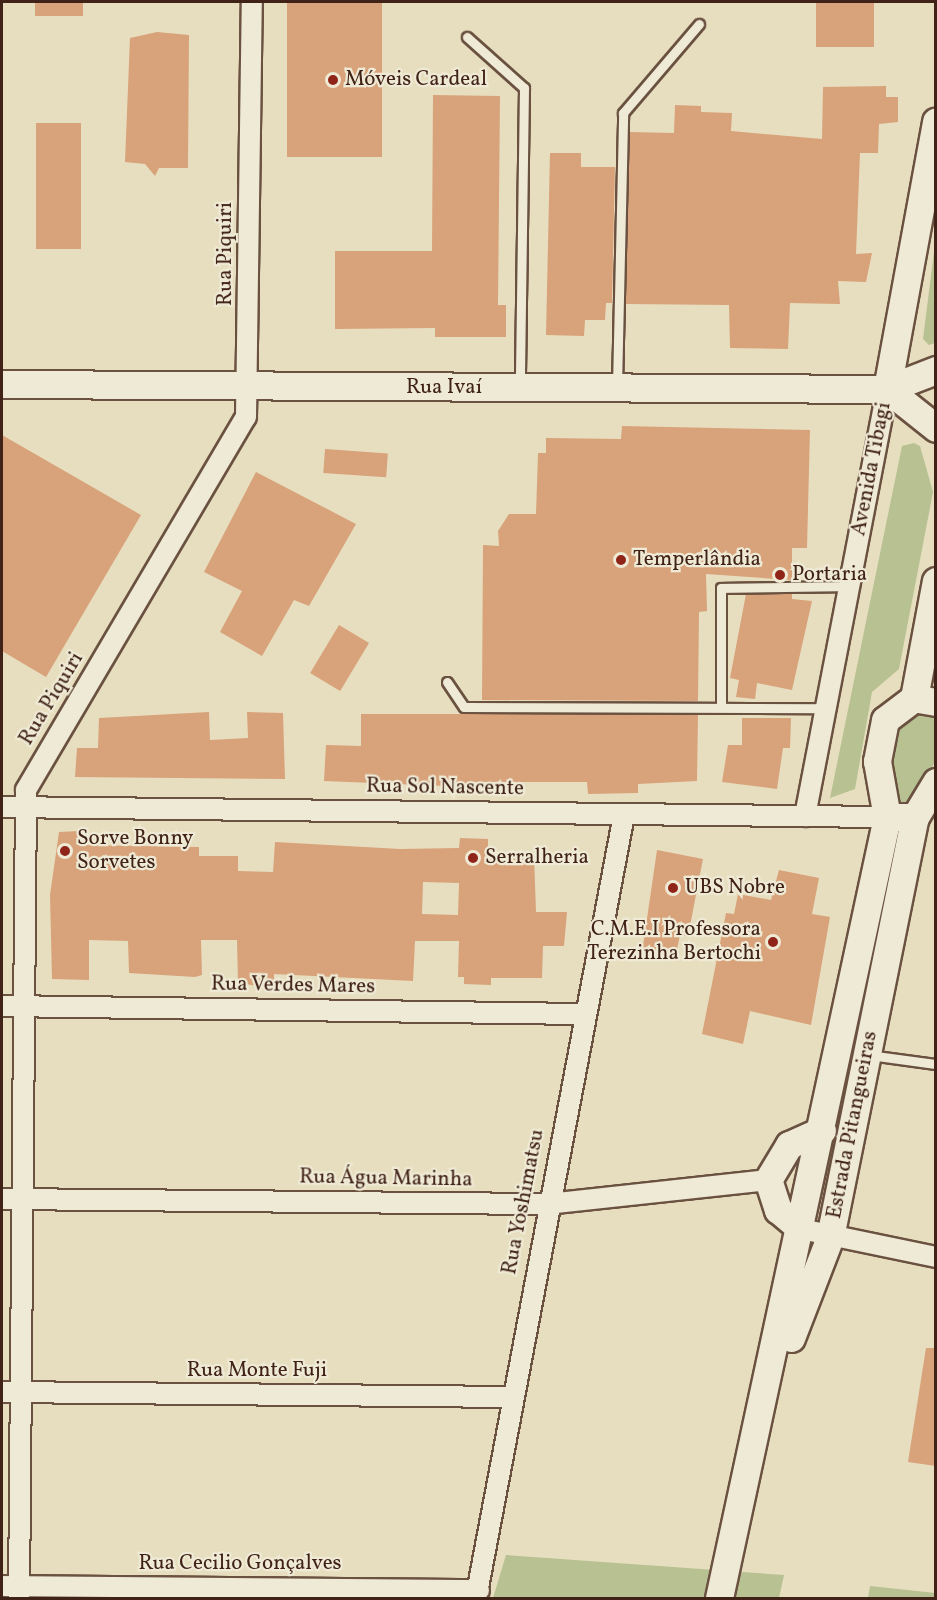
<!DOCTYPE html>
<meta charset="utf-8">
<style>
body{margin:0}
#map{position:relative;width:937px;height:1600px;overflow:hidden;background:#e7debf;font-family:Vollkorn,serif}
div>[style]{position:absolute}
.green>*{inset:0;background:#b7c191}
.building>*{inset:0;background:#d8a27a;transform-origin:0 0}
.roads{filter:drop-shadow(2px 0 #6a5140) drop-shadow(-2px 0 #6a5140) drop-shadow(0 2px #6a5140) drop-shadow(0 -2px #6a5140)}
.lane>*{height:9px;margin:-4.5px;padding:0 4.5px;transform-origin:4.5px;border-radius:4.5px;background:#efead5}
.street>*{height:20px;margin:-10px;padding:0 10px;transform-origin:10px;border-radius:10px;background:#efead5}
.secondary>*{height:27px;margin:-13.5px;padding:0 13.5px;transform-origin:13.5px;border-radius:13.5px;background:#efead5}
.dots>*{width:16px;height:16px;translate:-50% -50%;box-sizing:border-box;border:3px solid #efead5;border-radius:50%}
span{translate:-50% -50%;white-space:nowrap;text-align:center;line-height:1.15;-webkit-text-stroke:4.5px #efead5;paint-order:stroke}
.poi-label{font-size:21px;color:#402216}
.left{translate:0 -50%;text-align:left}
.right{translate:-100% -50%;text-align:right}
.street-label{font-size:21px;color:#402216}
.frame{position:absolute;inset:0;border:3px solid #402216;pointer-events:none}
</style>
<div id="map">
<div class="green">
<div style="clip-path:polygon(935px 244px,935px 343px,929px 345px,923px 339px)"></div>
<div style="clip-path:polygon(914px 443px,920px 446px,933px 492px,899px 669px,872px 692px,855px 789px,830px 798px,902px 446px)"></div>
<div style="clip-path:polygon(911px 707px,935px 714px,935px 761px,924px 786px,902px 809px,890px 796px,887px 781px,892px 733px)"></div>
<div style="clip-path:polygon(506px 1555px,784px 1575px,779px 1598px,493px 1598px)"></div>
<div style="clip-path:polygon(870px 1586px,935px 1593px,935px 1598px,868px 1598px)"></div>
</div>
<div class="building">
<div style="left:35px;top:2px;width:48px;height:14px"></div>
<div style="left:287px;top:2px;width:95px;height:155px"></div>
<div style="left:816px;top:2px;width:58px;height:45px"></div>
<div style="clip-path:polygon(157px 32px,189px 35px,188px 168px,159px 168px,155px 176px,145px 164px,125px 162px,130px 38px)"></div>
<div style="clip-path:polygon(886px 86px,886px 97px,898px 97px,898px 122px,879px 124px,878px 153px,860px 153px,856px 254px,872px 253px,866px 282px,838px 281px,840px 304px,790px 303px,788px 349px,730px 348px,729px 305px,626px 304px,629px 132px,674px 133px,675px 105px,701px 106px,701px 112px,732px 113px,731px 131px,822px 139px,823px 87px)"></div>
<div style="clip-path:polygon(433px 95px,500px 96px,498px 305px,506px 305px,506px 337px,435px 337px,435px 328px,335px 329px,335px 251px,432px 251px)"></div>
<div style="left:36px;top:123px;width:45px;height:126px"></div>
<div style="clip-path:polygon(550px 153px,581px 153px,581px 167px,615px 167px,612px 303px,606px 303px,605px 320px,585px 320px,584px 336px,546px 335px)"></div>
<div style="clip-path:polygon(622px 426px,810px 430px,807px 548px,792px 548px,792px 580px,706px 574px,707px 611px,699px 612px,698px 701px,482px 700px,483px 545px,499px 546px,498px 531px,509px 514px,536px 514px,538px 453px,546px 453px,546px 438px,621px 439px)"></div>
<div style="clip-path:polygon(2px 435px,141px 515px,46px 677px,2px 651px)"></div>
<div style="left:325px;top:449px;width:63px;height:24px;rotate:4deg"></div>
<div style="clip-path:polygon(256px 472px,356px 524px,309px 606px,294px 600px,262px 656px,220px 632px,242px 591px,204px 572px)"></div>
<div style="clip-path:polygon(746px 594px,792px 594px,792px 599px,812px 601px,792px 690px,757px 683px,755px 699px,736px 697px,739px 680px,730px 678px)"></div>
<div style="left:339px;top:625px;width:35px;height:56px;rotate:31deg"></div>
<div style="clip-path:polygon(209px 712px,210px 740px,248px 738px,247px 712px,283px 713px,285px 779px,75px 777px,77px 748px,98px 748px,99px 718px)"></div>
<div style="clip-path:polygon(361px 714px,698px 714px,697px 781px,638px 784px,638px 793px,588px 794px,587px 782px,473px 782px,472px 787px,324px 781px,326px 745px,361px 746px)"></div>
<div style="clip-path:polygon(742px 718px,791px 718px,790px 748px,783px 748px,777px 789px,722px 782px,728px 745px,742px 745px)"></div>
<div style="clip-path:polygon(evenodd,80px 831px,80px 845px,199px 847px,199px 856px,238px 856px,238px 871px,273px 872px,275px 842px,400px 849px,459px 848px,460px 838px,488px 839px,488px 857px,534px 855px,536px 912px,567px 912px,564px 946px,543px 946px,542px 978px,491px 978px,491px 985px,464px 984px,464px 977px,458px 977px,459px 941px,415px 941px,413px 981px,274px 974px,274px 986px,256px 986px,238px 982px,237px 940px,201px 940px,202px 975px,195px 977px,129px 973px,128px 941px,89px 940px,89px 980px,52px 979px,50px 895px,59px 832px,80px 831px,423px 882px,459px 883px,458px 915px,422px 914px,423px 882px)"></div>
<div style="clip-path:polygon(657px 850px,703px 859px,688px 936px,680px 935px,675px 959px,642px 953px)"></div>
<div style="clip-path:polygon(779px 870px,819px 878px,812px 914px,830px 917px,811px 1025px,750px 1011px,743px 1044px,702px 1034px,726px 913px,734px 914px,738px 894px,771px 900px)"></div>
<div style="clip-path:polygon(926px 1348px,936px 1348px,936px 1466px,908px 1462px)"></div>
</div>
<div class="roads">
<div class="lane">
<div style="left:467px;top:37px;width:76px;rotate:41.8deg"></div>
<div style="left:524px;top:88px;width:298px;rotate:90.8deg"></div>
<div style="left:617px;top:386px;width:273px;rotate:-88.7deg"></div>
<div style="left:623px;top:113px;width:117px;rotate:-49.5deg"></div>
<div style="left:447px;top:682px;width:30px;rotate:56deg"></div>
<div style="left:464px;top:707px;width:362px;rotate:0.2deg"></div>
<div style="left:721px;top:707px;width:119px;rotate:-90deg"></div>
<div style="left:721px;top:588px;width:128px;rotate:-0.9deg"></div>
<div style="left:869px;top:1055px;width:68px;rotate:7.7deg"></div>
</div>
<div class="street">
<div style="left:2px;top:807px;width:885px;rotate:0.65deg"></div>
<div style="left:805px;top:816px;width:435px;rotate:-79.1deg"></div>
<div style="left:2px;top:1006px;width:582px;rotate:0.79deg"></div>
<div style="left:2px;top:1199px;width:545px;rotate:0.53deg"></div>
<div style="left:547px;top:1204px;width:222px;rotate:-6.2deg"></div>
<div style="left:801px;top:1229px;width:138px;rotate:11.7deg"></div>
<div style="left:2px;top:1392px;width:510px;rotate:0.56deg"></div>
<div style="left:2px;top:1586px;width:477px;rotate:0.5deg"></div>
<div style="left:19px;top:1598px;width:808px;rotate:-89.5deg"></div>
<div style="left:26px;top:790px;width:433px;rotate:-59.5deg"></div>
<div style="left:246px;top:417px;width:415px;rotate:-89.2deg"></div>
<div style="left:476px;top:1598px;width:797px;rotate:-79.3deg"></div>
</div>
<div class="secondary">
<div style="left:2px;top:384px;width:885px;rotate:0.32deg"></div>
<div style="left:887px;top:389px;width:53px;rotate:-21.2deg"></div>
<div style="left:887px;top:389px;width:272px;rotate:-79.6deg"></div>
<div style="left:887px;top:389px;width:63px;rotate:38.5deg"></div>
<div style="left:914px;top:698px;width:119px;rotate:-79.4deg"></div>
<div style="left:936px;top:702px;width:22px;rotate:-170deg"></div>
<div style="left:914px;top:698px;width:36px;rotate:143deg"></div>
<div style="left:885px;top:720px;width:42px;rotate:101deg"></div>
<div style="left:877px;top:761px;width:57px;rotate:79.9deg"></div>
<div style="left:887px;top:817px;width:28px"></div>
<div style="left:915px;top:817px;width:41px;rotate:-59deg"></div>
<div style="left:801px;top:1229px;width:30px;rotate:-140deg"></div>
<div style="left:778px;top:1210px;width:32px;rotate:-108deg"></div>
<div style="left:768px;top:1180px;width:41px;rotate:-59deg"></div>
<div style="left:789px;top:1145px;width:36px;rotate:-24deg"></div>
<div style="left:791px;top:1338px;width:108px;rotate:-68.9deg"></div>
<div style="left:830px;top:1237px;width:429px;rotate:-78.6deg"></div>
<div style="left:719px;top:1598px;width:799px;rotate:-77.86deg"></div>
</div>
</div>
<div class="dots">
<div style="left:333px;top:80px;background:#8f2418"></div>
<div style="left:621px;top:560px;background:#8f2418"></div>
<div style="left:780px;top:575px;background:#8f2418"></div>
<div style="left:65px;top:851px;background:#8f2418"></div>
<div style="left:473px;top:858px;background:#8f2418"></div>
<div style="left:673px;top:888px;background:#8f2418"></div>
<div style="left:773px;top:942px;background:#8f2418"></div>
</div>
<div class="poi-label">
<span class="left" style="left:345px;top:80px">Móveis Cardeal</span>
<span class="left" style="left:633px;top:560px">Temperlândia</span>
<span class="left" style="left:792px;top:575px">Portaria</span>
<span class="left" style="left:77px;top:851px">Sorve Bonny<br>Sorvetes</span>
<span class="left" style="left:485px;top:858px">Serralheria</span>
<span class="left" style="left:685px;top:888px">UBS Nobre</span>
<span class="right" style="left:761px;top:942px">C.M.E.I Professora<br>Terezinha Bertochi</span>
</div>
<div class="street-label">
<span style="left:226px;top:254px;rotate:-90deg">Rua Piquiri</span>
<span style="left:444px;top:388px">Rua Ivaí</span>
<span style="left:872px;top:469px;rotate:-79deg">Avenida Tibagi</span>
<span style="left:52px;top:699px;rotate:-59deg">Rua Piquiri</span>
<span style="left:445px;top:788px;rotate:1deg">Rua Sol Nascente</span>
<span style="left:293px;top:986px;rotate:1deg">Rua Verdes Mares</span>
<span style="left:853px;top:1125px;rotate:-79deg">Estrada Pitangueiras</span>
<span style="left:386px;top:1179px;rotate:1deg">Rua Água Marinha</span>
<span style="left:524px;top:1202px;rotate:-79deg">Rua Yoshimatsu</span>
<span style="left:257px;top:1371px">Rua Monte Fuji</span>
<span style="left:240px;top:1564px">Rua Cecilio Gonçalves</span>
</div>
<div class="frame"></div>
</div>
